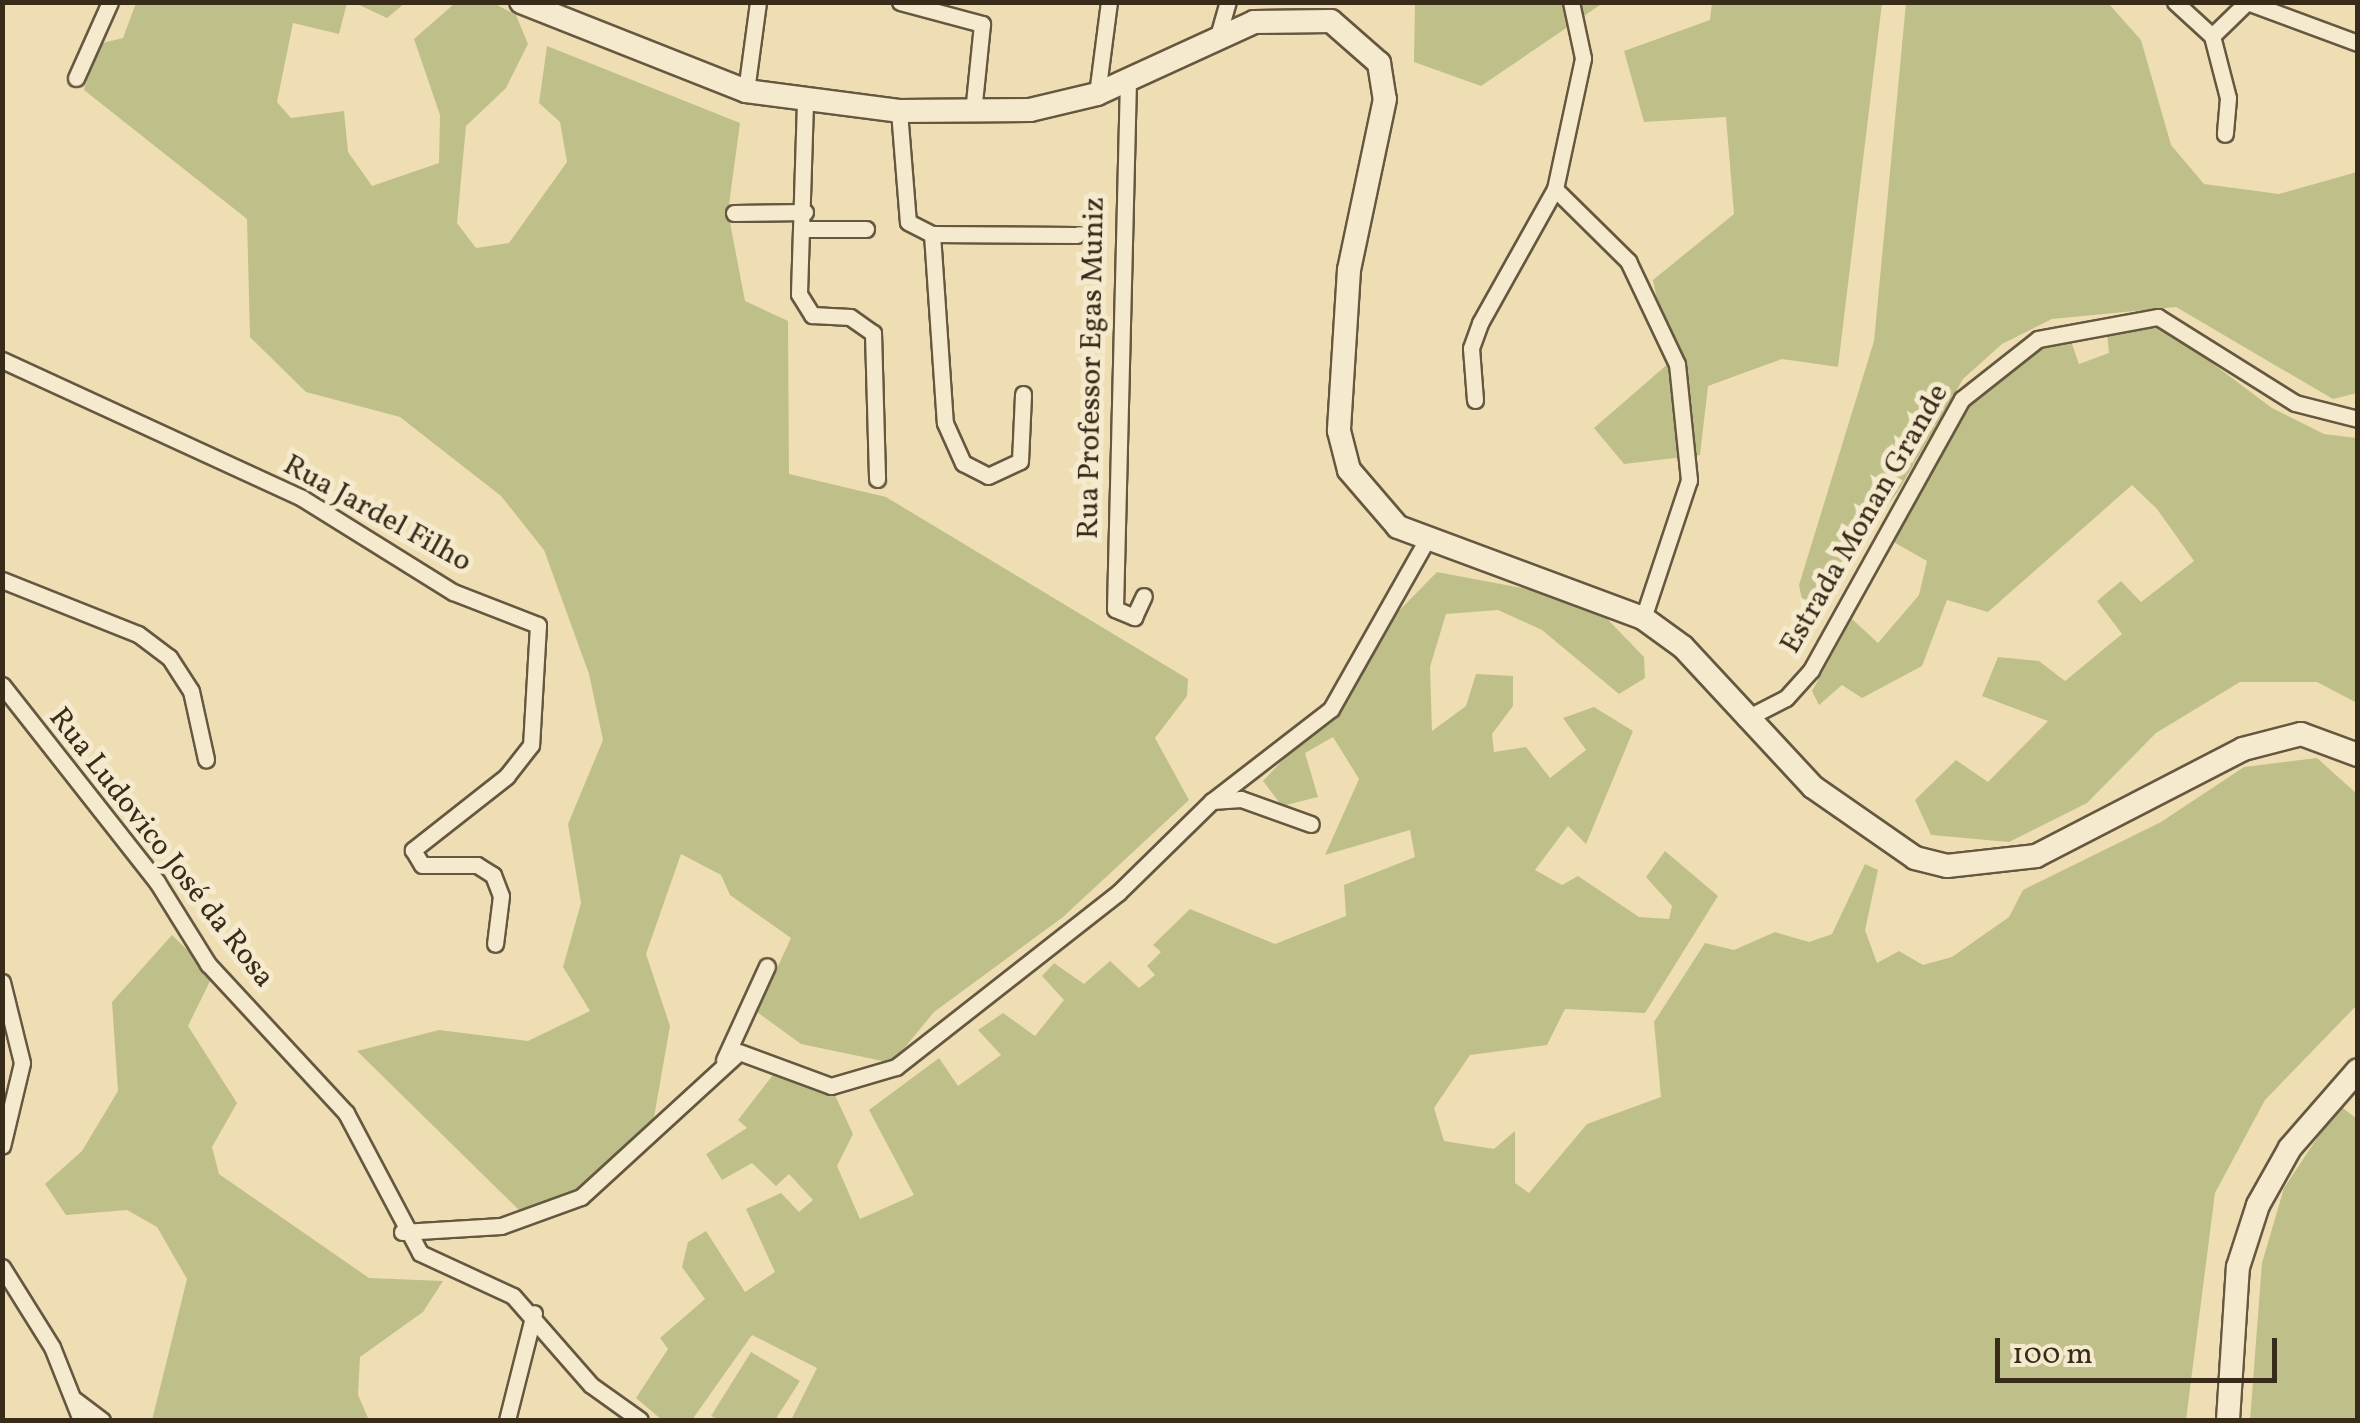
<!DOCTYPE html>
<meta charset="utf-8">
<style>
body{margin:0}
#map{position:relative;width:2360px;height:1423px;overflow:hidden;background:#efdeb3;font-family:Vollkorn,serif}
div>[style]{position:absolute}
.green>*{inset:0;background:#bfc089}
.roads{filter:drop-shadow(2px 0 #665840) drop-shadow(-2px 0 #665840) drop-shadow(0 2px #665840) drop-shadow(0 -2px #665840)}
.minor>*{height:15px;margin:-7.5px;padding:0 7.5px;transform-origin:7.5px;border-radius:7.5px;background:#f5eace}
.secondary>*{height:22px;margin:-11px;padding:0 11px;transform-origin:11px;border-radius:11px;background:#f5eace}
span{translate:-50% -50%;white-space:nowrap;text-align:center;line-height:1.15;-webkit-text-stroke:10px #f5eace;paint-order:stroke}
.street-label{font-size:30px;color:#392b1a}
.frame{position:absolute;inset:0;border:5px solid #392b1a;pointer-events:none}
.scale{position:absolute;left:1995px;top:1338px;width:282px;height:45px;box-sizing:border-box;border:5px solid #392b1a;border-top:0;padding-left:12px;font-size:30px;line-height:35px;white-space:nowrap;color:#392b1a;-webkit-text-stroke:8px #f5eace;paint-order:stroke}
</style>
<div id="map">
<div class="green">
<div style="clip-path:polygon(136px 3px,347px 3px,339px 34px,293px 23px,277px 102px,291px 118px,344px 111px,348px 152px,372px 186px,439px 163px,440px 115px,414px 39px,455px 3px,493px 3px,516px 15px,528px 44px,506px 88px,466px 126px,457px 223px,476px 248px,509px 243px,567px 162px,560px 122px,539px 103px,547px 46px,740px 123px,728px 212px,745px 301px,788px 321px,789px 474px,886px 497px,1188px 679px,1187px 696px,1155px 738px,1189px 800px,1063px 917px,934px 1012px,892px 1063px,801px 1044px,757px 1012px,791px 938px,730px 895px,721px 875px,681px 854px,646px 954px,670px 1026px,653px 1123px,590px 1189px,521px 1212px,357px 1051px,439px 1030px,528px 1041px,590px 1011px,563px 967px,581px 903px,568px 824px,603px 740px,589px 674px,544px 550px,501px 496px,400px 417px,306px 392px,250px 337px,247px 219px,84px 90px,98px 44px,123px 38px)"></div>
<div style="clip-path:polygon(355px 3px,405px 3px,387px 18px)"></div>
<div style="clip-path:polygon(1415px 3px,1603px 3px,1481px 86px,1414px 62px)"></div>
<div style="clip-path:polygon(1712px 3px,1882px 3px,1838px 367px,1782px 359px,1708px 386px,1700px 455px,1624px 464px,1594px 428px,1670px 362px,1653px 280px,1734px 214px,1726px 117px,1644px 122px,1624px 51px,1710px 20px)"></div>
<div style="clip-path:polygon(1975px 3px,2108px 3px,2141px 40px,2171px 145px,2204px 184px,2279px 194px,2357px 172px,2357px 393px,2333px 399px,2176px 307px,2052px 319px,2002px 344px,1963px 379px,1899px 490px,1805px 615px,1799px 585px,1874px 341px,1906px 3px)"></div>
<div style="clip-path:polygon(2156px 321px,2272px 408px,2324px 434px,2357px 438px,2357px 703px,2317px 682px,2240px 682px,2156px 733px,2087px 803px,2009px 842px,1931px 835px,1915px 800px,1956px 760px,1988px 782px,2048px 721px,1982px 696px,1998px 657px,2039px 661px,2065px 681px,2122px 634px,2097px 601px,2121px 581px,2141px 602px,2194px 561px,2157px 509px,2132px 485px,1988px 612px,1947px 600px,1922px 666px,1862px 698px,1842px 685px,1819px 705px,1812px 691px,1852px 619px,1878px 643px,1919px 595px,1927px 561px,1890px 540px,1966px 406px,2045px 345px,2071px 341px,2079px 364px,2109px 353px,2107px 332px)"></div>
<div style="clip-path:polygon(1437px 572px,1590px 601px,1644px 657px,1645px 678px,1619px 694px,1542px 630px,1498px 610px,1446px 614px,1430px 667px,1432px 731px,1466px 706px,1476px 674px,1513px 676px,1513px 706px,1492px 734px,1494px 752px,1526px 747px,1550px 778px,1586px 750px,1563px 718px,1594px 707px,1633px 731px,1586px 844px,1568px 826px,1535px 870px,1562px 885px,1578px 876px,1639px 917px,1669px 919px,1672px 906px,1646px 877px,1665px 851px,1718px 896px,1645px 1013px,1565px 1009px,1547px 1045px,1470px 1055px,1434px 1108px,1444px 1141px,1494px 1149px,1515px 1131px,1515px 1183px,1529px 1193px,1587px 1124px,1661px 1097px,1654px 1022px,1705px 943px,1734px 950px,1775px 932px,1809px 942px,1832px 934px,1865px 864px,1878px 870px,1865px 930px,1877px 963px,1899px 951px,1923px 965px,1952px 957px,2009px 917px,2023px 890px,2161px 822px,2244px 767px,2317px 758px,2357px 794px,2357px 1005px,2265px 1100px,2215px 1193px,2186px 1420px,791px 1420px,817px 1368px,752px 1335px,692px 1420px,662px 1420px,636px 1398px,668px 1349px,660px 1338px,705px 1299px,682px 1267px,688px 1242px,706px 1231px,745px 1292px,775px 1272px,746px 1209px,781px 1193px,799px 1212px,813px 1200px,789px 1174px,776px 1186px,752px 1163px,722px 1180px,706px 1154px,747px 1128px,738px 1120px,776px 1071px,834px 1093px,853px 1134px,837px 1166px,860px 1219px,914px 1195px,869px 1110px,939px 1058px,958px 1086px,1001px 1055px,978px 1030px,1003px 1013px,1035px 1036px,1064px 1000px,1042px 976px,1054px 963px,1084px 984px,1110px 961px,1139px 988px,1155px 975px,1147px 966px,1161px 952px,1153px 945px,1190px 909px,1275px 944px,1346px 916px,1344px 885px,1415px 857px,1410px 830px,1325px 855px,1359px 779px,1333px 737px,1305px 753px,1318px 797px,1282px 806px,1263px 781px,1356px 683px,1383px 627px)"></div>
<div style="clip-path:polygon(172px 935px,213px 975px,188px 1026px,237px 1103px,212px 1147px,219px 1174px,369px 1278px,443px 1281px,423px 1312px,360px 1357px,358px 1395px,369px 1420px,152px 1420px,187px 1279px,157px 1227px,127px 1210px,66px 1215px,45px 1184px,82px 1151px,118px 1091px,112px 1002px)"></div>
<div style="clip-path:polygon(2339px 1105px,2357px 1119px,2357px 1420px,2250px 1420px,2262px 1263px,2284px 1188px)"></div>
<div style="clip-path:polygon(751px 1352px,800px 1381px,775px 1420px,719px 1420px,711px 1416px)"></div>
</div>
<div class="roads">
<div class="minor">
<div style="left:900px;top:2px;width:85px;rotate:15deg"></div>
<div style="left:982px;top:24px;width:89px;rotate:95.8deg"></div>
<div style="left:2175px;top:2px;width:50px;rotate:42.6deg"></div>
<div style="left:2212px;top:36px;width:64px;rotate:75.5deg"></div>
<div style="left:2228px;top:98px;width:36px;rotate:95deg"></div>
<div style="left:2247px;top:2px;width:118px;rotate:20.3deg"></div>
<div style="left:1218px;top:36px;width:35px;rotate:-74deg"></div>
<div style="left:2212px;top:36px;width:49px;rotate:-44.2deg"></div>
<div style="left:76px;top:78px;width:83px;rotate:-65.9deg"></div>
<div style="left:1128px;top:80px;width:529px;rotate:91.41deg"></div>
<div style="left:1115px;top:609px;width:21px;rotate:23deg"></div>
<div style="left:1134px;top:617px;width:23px;rotate:-65deg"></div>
<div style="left:746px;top:91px;width:90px;rotate:-82.3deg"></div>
<div style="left:1097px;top:94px;width:93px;rotate:-82.6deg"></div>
<div style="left:805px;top:102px;width:192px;rotate:91.8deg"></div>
<div style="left:799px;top:294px;width:25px;rotate:58deg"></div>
<div style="left:812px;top:315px;width:38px;rotate:3deg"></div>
<div style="left:850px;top:317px;width:28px;rotate:35deg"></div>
<div style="left:873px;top:333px;width:146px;rotate:88.4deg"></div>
<div style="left:899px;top:111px;width:111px;rotate:85.4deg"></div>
<div style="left:908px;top:222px;width:27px;rotate:27deg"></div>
<div style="left:932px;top:234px;width:145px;rotate:0.4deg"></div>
<div style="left:1555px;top:189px;width:103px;rotate:44.6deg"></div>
<div style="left:1628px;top:261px;width:114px;rotate:64.6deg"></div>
<div style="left:1677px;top:364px;width:117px;rotate:84.1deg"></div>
<div style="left:1689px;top:480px;width:145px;rotate:108.4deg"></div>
<div style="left:734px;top:213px;width:71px;rotate:-0.8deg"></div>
<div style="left:805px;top:229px;width:61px"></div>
<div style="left:932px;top:234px;width:189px;rotate:86.1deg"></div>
<div style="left:945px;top:423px;width:44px;rotate:65.8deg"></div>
<div style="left:963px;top:463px;width:28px;rotate:27deg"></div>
<div style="left:988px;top:476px;width:35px;rotate:-25deg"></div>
<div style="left:1020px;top:461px;width:67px;rotate:-87.4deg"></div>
<div style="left:2px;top:360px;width:330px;rotate:24.7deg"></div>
<div style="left:302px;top:498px;width:178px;rotate:31.9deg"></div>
<div style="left:453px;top:592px;width:91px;rotate:21.2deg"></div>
<div style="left:538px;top:625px;width:120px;rotate:93.3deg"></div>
<div style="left:531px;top:745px;width:39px;rotate:128deg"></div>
<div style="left:507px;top:776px;width:120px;rotate:141.8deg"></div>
<div style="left:413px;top:850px;width:17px;rotate:59deg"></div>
<div style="left:422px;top:865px;width:55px"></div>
<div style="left:477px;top:865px;width:19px;rotate:32deg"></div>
<div style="left:493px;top:875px;width:22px;rotate:69deg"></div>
<div style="left:501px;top:896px;width:48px;rotate:97.1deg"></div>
<div style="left:1475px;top:400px;width:52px;rotate:-94.4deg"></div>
<div style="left:1471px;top:348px;width:27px;rotate:-70deg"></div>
<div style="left:1480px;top:323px;width:154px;rotate:-60.8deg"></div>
<div style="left:1555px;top:189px;width:134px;rotate:-77.9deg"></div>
<div style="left:1583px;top:58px;width:57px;rotate:-102.1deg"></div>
<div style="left:2px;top:580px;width:146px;rotate:21.7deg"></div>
<div style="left:138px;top:634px;width:39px;rotate:37deg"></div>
<div style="left:169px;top:657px;width:40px;rotate:57.1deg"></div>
<div style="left:191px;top:691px;width:70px;rotate:77.6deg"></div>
<div style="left:2px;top:685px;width:251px;rotate:51.8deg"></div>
<div style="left:157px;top:882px;width:97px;rotate:58.1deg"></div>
<div style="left:208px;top:964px;width:203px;rotate:47.2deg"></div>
<div style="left:346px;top:1113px;width:158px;rotate:62.1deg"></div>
<div style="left:420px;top:1253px;width:102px;rotate:24.8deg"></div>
<div style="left:513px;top:1296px;width:118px;rotate:48.8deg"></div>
<div style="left:591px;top:1385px;width:60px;rotate:35.5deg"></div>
<div style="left:1745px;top:719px;width:46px;rotate:-27.1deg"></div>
<div style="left:1786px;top:698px;width:38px;rotate:-48deg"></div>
<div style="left:1811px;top:670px;width:310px;rotate:-60.9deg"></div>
<div style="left:1962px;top:399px;width:97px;rotate:-38.3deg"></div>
<div style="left:2038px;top:339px;width:122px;rotate:-10.4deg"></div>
<div style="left:2158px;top:317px;width:162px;rotate:32.1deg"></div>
<div style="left:2295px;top:403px;width:65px;rotate:14.3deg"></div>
<div style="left:1212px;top:801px;width:150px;rotate:-37.7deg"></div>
<div style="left:1331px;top:709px;width:191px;rotate:-60.5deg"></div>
<div style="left:2px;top:982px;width:83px;rotate:76.1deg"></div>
<div style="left:22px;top:1063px;width:85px;rotate:103.5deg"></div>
<div style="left:724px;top:1060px;width:103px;rotate:-65.4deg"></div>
<div style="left:402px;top:1232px;width:99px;rotate:-3.5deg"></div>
<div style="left:501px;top:1226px;width:85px;rotate:-19.9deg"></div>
<div style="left:581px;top:1197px;width:214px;rotate:-42.5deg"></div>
<div style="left:739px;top:1052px;width:98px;rotate:20.3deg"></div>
<div style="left:831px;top:1086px;width:68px;rotate:-16.3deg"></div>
<div style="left:896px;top:1067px;width:282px;rotate:-38.1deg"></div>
<div style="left:1118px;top:893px;width:132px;rotate:-44.4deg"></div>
<div style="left:1212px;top:801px;width:29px;rotate:-4deg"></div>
<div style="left:1241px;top:799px;width:74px;rotate:19.7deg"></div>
<div style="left:2px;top:1267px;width:94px;rotate:58deg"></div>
<div style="left:52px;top:1347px;width:79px;rotate:68.3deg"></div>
<div style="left:75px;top:1400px;width:34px;rotate:37deg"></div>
<div style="left:507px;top:1420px;width:110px;rotate:-75.8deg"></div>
</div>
<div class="secondary">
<div style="left:521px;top:2px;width:242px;rotate:21.6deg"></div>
<div style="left:746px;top:91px;width:154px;rotate:7.4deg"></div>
<div style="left:899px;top:111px;width:131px;rotate:-0.4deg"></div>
<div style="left:1030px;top:110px;width:69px;rotate:-13.4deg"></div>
<div style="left:1097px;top:94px;width:173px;rotate:-24.6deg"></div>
<div style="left:1254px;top:22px;width:77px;rotate:-0.7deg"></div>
<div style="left:1331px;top:21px;width:64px;rotate:41.2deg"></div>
<div style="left:1379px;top:63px;width:36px;rotate:81deg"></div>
<div style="left:1385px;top:99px;width:175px;rotate:101.9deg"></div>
<div style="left:1349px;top:270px;width:161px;rotate:93.6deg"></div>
<div style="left:1339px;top:431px;width:40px;rotate:75.6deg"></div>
<div style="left:1349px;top:470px;width:75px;rotate:49.3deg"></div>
<div style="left:1398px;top:527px;width:261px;rotate:20.4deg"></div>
<div style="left:1643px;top:618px;width:49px;rotate:35.9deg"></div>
<div style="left:1683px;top:647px;width:191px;rotate:47.1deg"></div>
<div style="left:1813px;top:787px;width:124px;rotate:34.8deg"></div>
<div style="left:1915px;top:858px;width:33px;rotate:14deg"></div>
<div style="left:1947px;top:866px;width:90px;rotate:-6.4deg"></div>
<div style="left:2036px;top:856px;width:233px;rotate:-27.3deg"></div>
<div style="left:2243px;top:749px;width:60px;rotate:-14.5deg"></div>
<div style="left:2301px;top:734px;width:61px;rotate:20.2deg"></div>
<div style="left:2228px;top:1420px;width:153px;rotate:-86.3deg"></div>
<div style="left:2238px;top:1267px;width:65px;rotate:-72.1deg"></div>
<div style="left:2258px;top:1205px;width:65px;rotate:-60.7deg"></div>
<div style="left:2290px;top:1148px;width:103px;rotate:-48.9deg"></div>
</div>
</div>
<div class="street-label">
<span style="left:1092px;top:368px;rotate:-89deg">Rua Professor Egas Muniz</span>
<span style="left:377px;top:514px;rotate:29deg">Rua Jardel Filho</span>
<span style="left:1865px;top:519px;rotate:-60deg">Estrada Monan Grande</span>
<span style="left:161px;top:848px;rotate:52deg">Rua Ludovico José da Rosa</span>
</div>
<div class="frame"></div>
<div class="scale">100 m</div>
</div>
